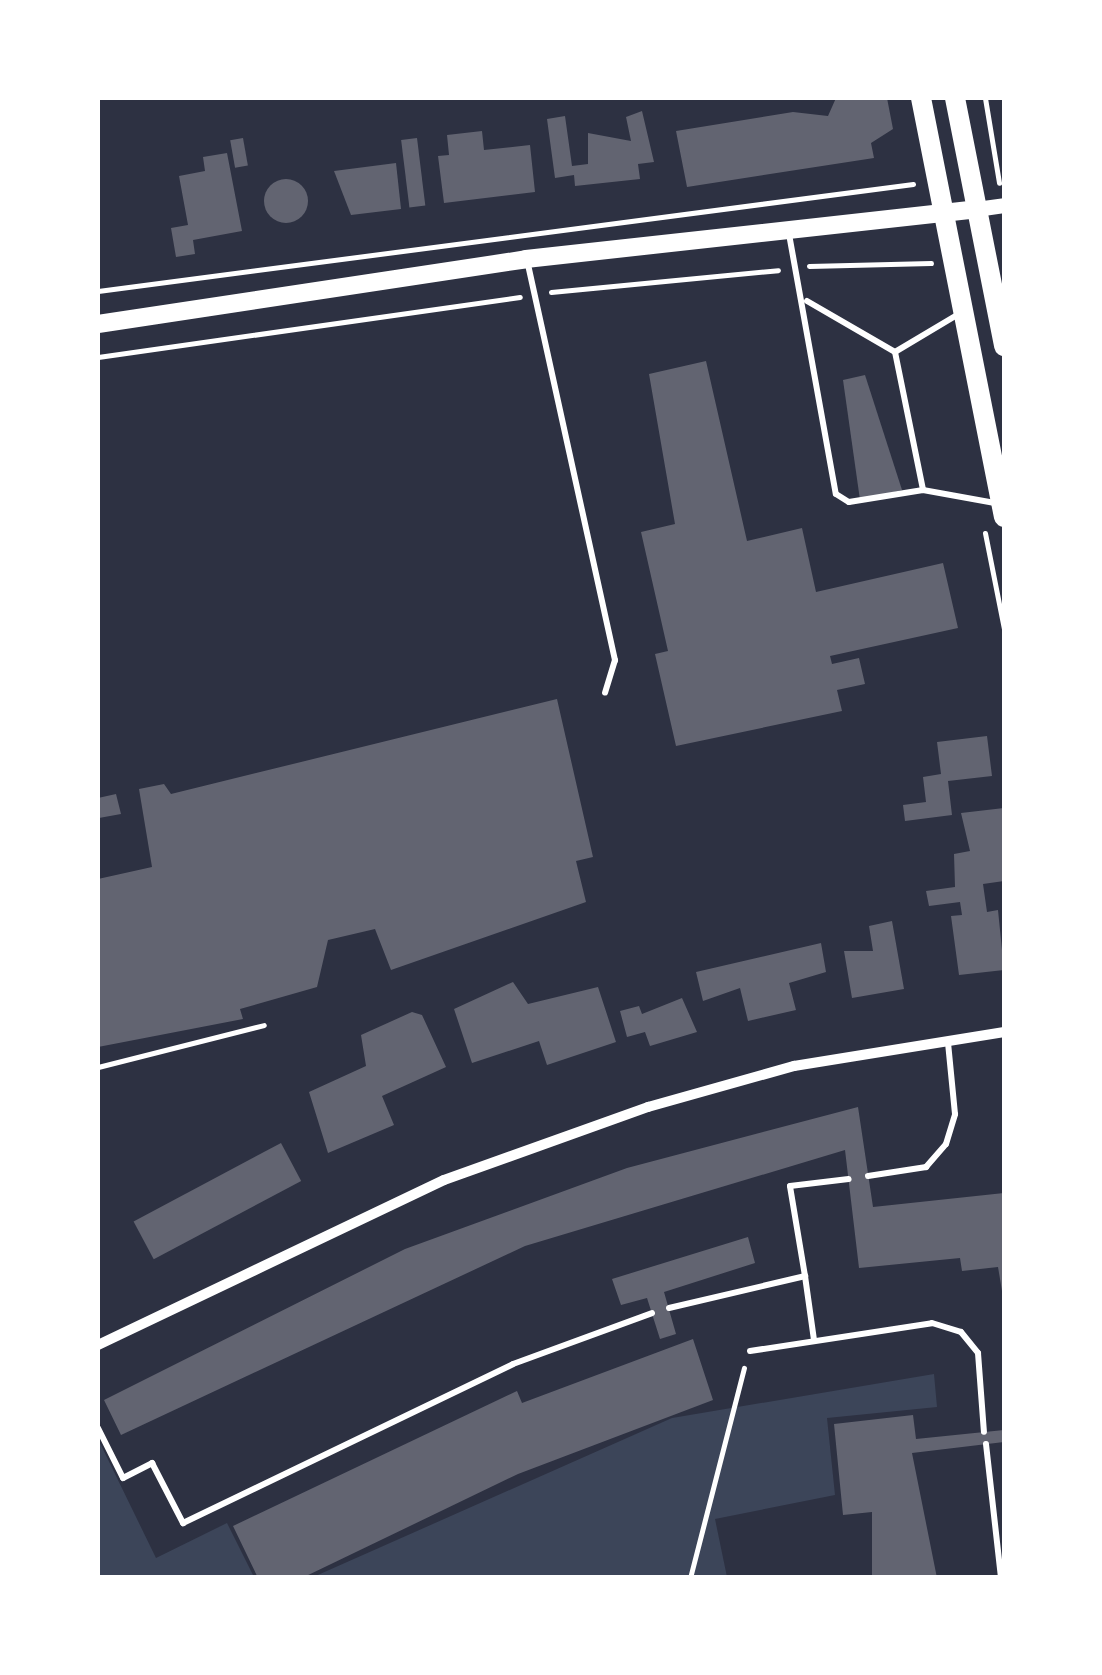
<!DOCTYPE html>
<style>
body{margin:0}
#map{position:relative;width:1102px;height:1675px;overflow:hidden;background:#2d3142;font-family:"Nunito Sans",sans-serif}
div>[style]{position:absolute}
.green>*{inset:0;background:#3c4559}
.building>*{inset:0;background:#626471;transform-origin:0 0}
.round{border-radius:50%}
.path>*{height:5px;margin:-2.5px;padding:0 2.5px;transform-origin:2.5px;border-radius:2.5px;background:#fff}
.service>*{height:6px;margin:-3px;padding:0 3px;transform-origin:3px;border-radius:3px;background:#fff}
.minor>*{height:10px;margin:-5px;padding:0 5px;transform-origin:5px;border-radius:5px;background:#fff}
.tertiary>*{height:15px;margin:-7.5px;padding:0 7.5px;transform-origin:7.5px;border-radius:7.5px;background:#fff}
.secondary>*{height:18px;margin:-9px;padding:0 9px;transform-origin:9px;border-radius:9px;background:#fff}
.primary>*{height:20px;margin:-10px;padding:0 10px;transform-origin:10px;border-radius:10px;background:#fff}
span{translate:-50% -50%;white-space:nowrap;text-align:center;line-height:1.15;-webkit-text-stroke:8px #fff;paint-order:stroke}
.frame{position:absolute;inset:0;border:100px solid #fff;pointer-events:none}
</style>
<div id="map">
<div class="green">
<div style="clip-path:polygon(934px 1374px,937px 1407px,827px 1418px,835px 1495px,715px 1519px,727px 1577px,311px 1578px,672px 1418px)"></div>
<div style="clip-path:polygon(98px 1439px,156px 1558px,227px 1523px,254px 1577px,98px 1577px)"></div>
</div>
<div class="building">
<div style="clip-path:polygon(836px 98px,887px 98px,893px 129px,871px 143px,874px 158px,687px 187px,676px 131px,793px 112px,828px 116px)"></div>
<div style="clip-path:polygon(642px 111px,654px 162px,638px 164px,640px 179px,575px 186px,574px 175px,555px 178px,547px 119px,565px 116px,572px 166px,588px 164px,588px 133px,631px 141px,626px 117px)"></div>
<div style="clip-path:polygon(482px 131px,484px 150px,530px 145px,535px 192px,444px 203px,438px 156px,449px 155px,447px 135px)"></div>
<div style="left:243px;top:138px;width:28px;height:13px;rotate:80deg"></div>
<div style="left:417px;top:138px;width:68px;height:16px;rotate:83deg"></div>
<div style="clip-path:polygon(227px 153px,242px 231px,193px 240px,195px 254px,176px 257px,171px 228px,188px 225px,179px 176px,205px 171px,203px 157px)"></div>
<div style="clip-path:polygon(396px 163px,401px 209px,351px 215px,334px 171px)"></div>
<div class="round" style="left:264px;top:179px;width:44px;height:44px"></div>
<div style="clip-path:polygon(706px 361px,747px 541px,802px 528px,816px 592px,943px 563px,958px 628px,830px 656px,832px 664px,859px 658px,865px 684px,837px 690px,842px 711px,676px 746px,655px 654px,668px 651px,641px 532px,675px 524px,649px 374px)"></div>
<div style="clip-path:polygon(865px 375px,902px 490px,860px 500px,843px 380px)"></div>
<div style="clip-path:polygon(557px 699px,593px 857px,576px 861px,586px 902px,391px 970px,375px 929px,328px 940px,317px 987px,240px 1009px,243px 1019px,98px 1047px,98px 879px,152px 867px,139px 789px,164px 784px,171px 794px)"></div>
<div style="clip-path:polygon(987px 736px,992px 776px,948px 781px,952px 815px,905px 821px,903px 805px,926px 802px,923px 777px,941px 774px,937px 742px)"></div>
<div style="clip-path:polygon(116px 794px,121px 814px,99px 818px,98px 798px)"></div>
<div style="clip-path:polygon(1004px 808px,1004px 881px,983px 884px,987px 912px,998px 910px,1004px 970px,959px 975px,951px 916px,962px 915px,960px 902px,929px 906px,926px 891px,955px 887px,954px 854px,970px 851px,961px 813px)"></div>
<div style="clip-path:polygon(892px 921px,904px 989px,852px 998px,844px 951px,873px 951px,869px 926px)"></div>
<div style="clip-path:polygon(821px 943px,826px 972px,789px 983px,796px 1010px,748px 1021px,740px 988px,703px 1001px,696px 972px)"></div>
<div style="clip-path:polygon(513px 982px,528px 1004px,598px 987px,616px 1042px,547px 1065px,539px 1041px,472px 1063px,454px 1009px)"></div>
<div style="clip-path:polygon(682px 998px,697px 1032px,650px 1046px,645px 1032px,627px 1037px,620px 1011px,639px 1006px,642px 1014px)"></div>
<div style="clip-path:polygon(412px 1012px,422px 1015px,446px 1067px,382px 1096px,394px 1125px,328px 1153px,309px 1092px,366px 1066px,361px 1035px)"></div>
<div style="clip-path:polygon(858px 1107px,873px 1207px,1004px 1193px,1004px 1303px,998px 1267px,962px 1271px,960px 1258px,859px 1268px,845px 1150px,525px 1246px,121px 1435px,104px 1400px,405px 1249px,627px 1168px)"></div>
<div style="left:281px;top:1143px;width:43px;height:167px;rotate:62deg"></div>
<div style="clip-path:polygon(748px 1237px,755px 1263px,664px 1292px,676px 1334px,660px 1339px,647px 1298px,621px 1305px,612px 1279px)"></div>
<div style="clip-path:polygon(693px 1339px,713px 1400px,518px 1474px,302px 1578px,258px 1578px,233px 1526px,517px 1391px,522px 1403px)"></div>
<div style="clip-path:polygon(913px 1415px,916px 1439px,1004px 1430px,1004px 1442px,912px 1453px,937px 1578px,872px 1578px,872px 1512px,843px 1515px,834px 1424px)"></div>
</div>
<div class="path">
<div style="left:985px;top:98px;width:86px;rotate:80.6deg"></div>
<div style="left:809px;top:266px;width:122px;rotate:-1.4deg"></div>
<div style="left:98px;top:291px;width:822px;rotate:-7.48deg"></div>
<div style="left:551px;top:292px;width:228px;rotate:-5.5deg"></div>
<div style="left:98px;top:357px;width:426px;rotate:-8.1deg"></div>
<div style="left:985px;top:533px;width:98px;rotate:78.8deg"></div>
<div style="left:98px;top:1067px;width:171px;rotate:-14.2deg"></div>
<div style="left:690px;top:1578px;width:217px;rotate:-75.6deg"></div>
</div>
<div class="service">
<div style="left:789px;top:234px;width:264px;rotate:79.8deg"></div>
<div style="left:836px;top:494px;width:15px;rotate:32deg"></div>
<div style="left:849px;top:502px;width:75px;rotate:-9.2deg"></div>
<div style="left:527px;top:260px;width:410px;rotate:77.6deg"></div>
<div style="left:615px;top:660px;width:34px;rotate:107deg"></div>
<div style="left:807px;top:301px;width:102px;rotate:30.1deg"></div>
<div style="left:957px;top:315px;width:72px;rotate:149.2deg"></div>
<div style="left:895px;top:352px;width:141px;rotate:78.5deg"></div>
<div style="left:923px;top:490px;width:73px;rotate:10.2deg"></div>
<div style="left:868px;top:1176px;width:59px;rotate:-8.8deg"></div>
<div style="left:926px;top:1167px;width:30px;rotate:-49deg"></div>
<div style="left:946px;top:1144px;width:31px;rotate:-73deg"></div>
<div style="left:955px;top:1114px;width:72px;rotate:-95.6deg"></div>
<div style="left:805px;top:1276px;width:91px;rotate:-99.5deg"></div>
<div style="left:790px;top:1186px;width:59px;rotate:-6.8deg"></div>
<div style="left:669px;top:1308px;width:140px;rotate:-13.2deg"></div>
<div style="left:805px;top:1276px;width:65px;rotate:82deg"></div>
<div style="left:750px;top:1351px;width:184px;rotate:-8.7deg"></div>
<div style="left:932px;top:1323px;width:30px;rotate:17deg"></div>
<div style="left:961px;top:1332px;width:27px;rotate:51deg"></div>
<div style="left:978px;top:1353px;width:79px;rotate:85.7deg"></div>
<div style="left:98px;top:1428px;width:56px;rotate:63.4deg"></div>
<div style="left:123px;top:1478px;width:33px;rotate:-27deg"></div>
<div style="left:152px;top:1463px;width:68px;rotate:62.7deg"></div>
<div style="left:183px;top:1523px;width:366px;rotate:-25.7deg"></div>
<div style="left:513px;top:1364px;width:148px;rotate:-20.1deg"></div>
<div style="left:986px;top:1444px;width:135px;rotate:83.6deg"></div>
</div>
<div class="minor">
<div style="left:98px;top:1345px;width:383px;rotate:-25.5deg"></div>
<div style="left:444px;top:1180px;width:217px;rotate:-19.7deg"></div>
<div style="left:648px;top:1107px;width:152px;rotate:-15.7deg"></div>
<div style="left:794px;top:1066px;width:213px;rotate:-9.2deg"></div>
</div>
<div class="tertiary">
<div style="left:976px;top:209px;width:28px;rotate:-8deg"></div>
</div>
<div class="secondary">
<div style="left:98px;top:324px;width:433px;rotate:-8.6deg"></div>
<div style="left:526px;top:259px;width:453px;rotate:-6.3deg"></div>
</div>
<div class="primary">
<div style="left:921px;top:98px;width:427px;rotate:78.8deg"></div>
<div style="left:955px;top:98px;width:253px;rotate:78.8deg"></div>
</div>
<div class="frame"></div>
</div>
